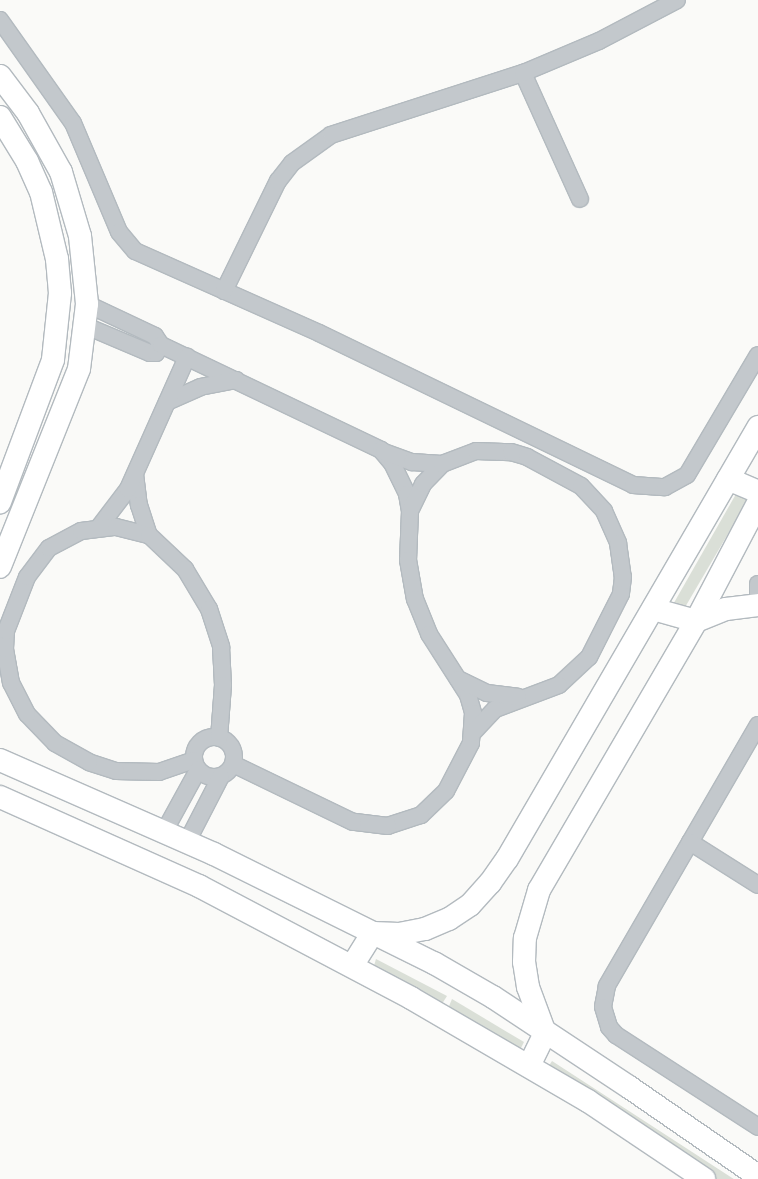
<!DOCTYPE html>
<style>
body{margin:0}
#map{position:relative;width:758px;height:1179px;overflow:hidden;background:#fafaf8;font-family:Montserrat,sans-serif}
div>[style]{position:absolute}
.green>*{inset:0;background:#dadfd7;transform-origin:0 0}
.roads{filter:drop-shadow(1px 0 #b3babf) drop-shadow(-1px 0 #b3babf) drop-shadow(0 1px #b3babf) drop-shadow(0 -1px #b3babf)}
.street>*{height:16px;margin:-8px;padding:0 8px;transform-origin:8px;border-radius:8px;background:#c3c8cc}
.street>.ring{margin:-8px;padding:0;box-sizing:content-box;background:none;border:16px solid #c3c8cc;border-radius:50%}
.secondary>*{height:22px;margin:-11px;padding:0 11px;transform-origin:11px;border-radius:11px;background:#fff}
span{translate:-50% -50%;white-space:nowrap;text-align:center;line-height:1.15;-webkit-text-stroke:5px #fff;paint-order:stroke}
</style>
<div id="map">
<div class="green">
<div style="clip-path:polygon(736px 494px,749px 498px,684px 609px,671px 608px)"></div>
<div style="clip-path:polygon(376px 959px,447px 996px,440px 1007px,373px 969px)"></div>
<div style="clip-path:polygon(452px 999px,524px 1042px,519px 1052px,447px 1011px)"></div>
<div style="left:552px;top:1061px;width:217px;height:11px;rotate:33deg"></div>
</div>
<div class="roads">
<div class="street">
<div style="left:0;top:20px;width:126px;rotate:54.7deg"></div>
<div style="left:73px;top:123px;width:118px;rotate:67.1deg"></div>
<div style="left:119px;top:232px;width:25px;rotate:50deg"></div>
<div style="left:135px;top:251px;width:201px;rotate:24deg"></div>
<div style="left:319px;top:333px;width:349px;rotate:25.8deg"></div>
<div style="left:633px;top:485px;width:32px;rotate:4deg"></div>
<div style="left:665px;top:487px;width:25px;rotate:-29deg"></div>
<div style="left:687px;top:475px;width:139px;rotate:-59.4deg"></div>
<div style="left:523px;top:73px;width:138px;rotate:65.7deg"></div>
<div style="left:224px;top:291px;width:123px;rotate:-63.9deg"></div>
<div style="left:278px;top:181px;width:23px;rotate:-52deg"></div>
<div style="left:292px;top:163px;width:48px;rotate:-35.7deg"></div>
<div style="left:331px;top:135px;width:202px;rotate:-17.9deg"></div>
<div style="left:523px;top:73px;width:82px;rotate:-22.8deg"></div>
<div style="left:599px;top:41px;width:88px;rotate:-27.7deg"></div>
<div style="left:86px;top:326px;width:69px;rotate:22.9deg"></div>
<div style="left:150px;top:353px;width:6px"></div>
<div style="left:156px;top:353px;width:9px;rotate:-58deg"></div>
<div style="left:161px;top:345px;width:11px;rotate:-124deg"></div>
<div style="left:155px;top:336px;width:75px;rotate:-154.8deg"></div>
<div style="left:161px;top:345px;width:244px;rotate:25.5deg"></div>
<div style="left:381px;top:450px;width:17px;rotate:50deg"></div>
<div style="left:392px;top:463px;width:34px;rotate:64deg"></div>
<div style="left:407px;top:494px;width:17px;rotate:80deg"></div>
<div style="left:410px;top:511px;width:49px;rotate:92.3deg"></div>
<div style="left:408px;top:560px;width:40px;rotate:80deg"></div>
<div style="left:415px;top:599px;width:38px;rotate:68deg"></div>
<div style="left:429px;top:634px;width:72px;rotate:57.4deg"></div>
<div style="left:468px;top:695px;width:19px;rotate:74deg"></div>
<div style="left:473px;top:713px;width:30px;rotate:94deg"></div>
<div style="left:471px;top:743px;width:54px;rotate:117.5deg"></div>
<div style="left:446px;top:791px;width:35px;rotate:136deg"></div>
<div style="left:421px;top:815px;width:35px;rotate:162deg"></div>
<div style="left:388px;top:826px;width:35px;rotate:-173deg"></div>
<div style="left:353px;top:822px;width:133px;rotate:-154.2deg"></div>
<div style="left:167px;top:402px;width:36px;rotate:-24deg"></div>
<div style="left:200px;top:387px;width:37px;rotate:-11deg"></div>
<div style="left:384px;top:452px;width:30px;rotate:20deg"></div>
<div style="left:412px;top:462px;width:30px;rotate:4deg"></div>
<div style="left:135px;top:474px;width:31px;rotate:83deg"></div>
<div style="left:139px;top:505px;width:32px;rotate:72deg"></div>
<div style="left:410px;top:511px;width:30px;rotate:-64deg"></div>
<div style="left:423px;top:484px;width:28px;rotate:-46deg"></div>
<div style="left:442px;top:464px;width:36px;rotate:-21deg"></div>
<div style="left:476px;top:451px;width:35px;rotate:2deg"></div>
<div style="left:511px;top:452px;width:17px;rotate:17deg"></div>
<div style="left:527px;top:457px;width:61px;rotate:28.2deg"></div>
<div style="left:581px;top:486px;width:34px;rotate:47deg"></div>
<div style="left:604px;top:511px;width:35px;rotate:66deg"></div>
<div style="left:618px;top:543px;width:34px;rotate:82deg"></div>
<div style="left:623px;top:577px;width:17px;rotate:97deg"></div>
<div style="left:621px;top:594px;width:71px;rotate:116.9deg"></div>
<div style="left:589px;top:657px;width:41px;rotate:137deg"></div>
<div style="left:559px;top:685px;width:68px;rotate:159.4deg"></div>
<div style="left:495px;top:709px;width:33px;rotate:133deg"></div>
<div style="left:99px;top:527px;width:48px;rotate:-52.7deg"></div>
<div style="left:128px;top:489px;width:145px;rotate:-65.9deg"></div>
<div style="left:758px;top:584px;width:11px;rotate:90deg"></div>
<div style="left:458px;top:679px;width:32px;rotate:26deg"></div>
<div style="left:487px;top:693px;width:31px;rotate:7deg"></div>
<div style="left:758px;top:725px;width:302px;rotate:120.1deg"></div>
<div style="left:607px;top:986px;width:21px;rotate:101deg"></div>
<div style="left:603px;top:1007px;width:21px;rotate:73deg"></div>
<div style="left:609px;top:1027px;width:11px;rotate:49deg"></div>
<div style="left:616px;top:1035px;width:169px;rotate:32.9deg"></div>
<div class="ring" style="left:194px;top:737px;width:24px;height:24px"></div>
<div style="left:194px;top:760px;width:37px;rotate:161deg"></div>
<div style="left:159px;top:772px;width:43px;rotate:-178.7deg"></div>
<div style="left:116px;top:771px;width:28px;rotate:-162deg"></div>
<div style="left:89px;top:762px;width:39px;rotate:-151deg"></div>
<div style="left:55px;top:743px;width:40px;rotate:-134deg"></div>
<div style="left:27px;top:714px;width:35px;rotate:-117deg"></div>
<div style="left:11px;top:683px;width:35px;rotate:-100deg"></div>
<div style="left:5px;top:649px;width:18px;rotate:-87deg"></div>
<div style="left:6px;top:631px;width:58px;rotate:-68.7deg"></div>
<div style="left:27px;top:577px;width:36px;rotate:-53deg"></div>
<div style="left:49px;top:548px;width:36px;rotate:-28deg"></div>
<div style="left:81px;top:531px;width:35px;rotate:-7deg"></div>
<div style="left:116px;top:527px;width:34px;rotate:14deg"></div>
<div style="left:149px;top:535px;width:50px;rotate:43.4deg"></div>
<div style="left:185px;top:569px;width:47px;rotate:59deg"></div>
<div style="left:209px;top:609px;width:40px;rotate:72deg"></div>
<div style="left:221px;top:647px;width:38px;rotate:87deg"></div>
<div style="left:223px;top:685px;width:53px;rotate:94.3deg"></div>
<div style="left:164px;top:832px;width:71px;rotate:-61.3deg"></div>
<div style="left:187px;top:842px;width:74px;rotate:-62.7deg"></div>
<div style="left:690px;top:842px;width:80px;rotate:32.3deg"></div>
</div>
<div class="secondary">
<div style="left:0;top:76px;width:46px;rotate:52.9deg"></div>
<div style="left:28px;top:113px;width:68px;rotate:60.8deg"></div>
<div style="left:61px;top:172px;width:67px;rotate:73.5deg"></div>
<div style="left:80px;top:236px;width:68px;rotate:84.1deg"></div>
<div style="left:87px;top:304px;width:65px;rotate:97deg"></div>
<div style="left:79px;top:369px;width:213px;rotate:111.8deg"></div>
<div style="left:0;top:117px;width:52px;rotate:58.5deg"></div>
<div style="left:27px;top:161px;width:34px;rotate:66deg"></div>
<div style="left:41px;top:192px;width:69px;rotate:76.6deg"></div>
<div style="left:57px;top:259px;width:34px;rotate:85deg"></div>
<div style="left:60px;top:293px;width:67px;rotate:96deg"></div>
<div style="left:53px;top:360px;width:152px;rotate:110.5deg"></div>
<div style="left:728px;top:479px;width:33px;rotate:23deg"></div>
<div style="left:653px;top:609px;width:45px;rotate:15.6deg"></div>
<div style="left:696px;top:621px;width:32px;rotate:-22deg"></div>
<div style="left:726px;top:609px;width:32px;rotate:-7deg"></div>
<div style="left:0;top:760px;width:234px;rotate:23.7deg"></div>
<div style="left:214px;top:854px;width:246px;rotate:26.4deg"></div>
<div style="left:434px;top:963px;width:68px;rotate:30deg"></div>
<div style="left:493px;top:997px;width:163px;rotate:33.5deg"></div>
<div style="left:629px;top:1087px;width:157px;rotate:34.6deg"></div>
<div style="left:0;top:797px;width:218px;rotate:24.1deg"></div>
<div style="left:199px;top:886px;width:240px;rotate:27.8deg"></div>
<div style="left:411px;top:998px;width:205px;rotate:30.2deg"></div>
<div style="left:588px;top:1101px;width:140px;rotate:33.9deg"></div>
<div style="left:352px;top:966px;width:39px;rotate:-58deg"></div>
<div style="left:373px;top:933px;width:26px;rotate:2deg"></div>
<div style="left:399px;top:934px;width:26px;rotate:-11deg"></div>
<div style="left:425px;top:929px;width:26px;rotate:-23deg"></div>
<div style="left:449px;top:919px;width:25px;rotate:-34deg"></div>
<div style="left:470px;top:905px;width:30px;rotate:-48deg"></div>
<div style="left:490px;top:883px;width:29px;rotate:-55deg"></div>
<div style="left:507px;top:859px;width:500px;rotate:-59.8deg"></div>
<div style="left:529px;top:1066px;width:37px;rotate:-64deg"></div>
<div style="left:545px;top:1033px;width:49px;rotate:-110.3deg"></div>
<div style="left:528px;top:987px;width:25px;rotate:-99deg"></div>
<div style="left:524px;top:962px;width:24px;rotate:-88deg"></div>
<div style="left:525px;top:938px;width:50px;rotate:-73.7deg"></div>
<div style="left:539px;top:890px;width:311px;rotate:-59.7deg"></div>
<div style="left:696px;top:621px;width:133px;rotate:-62.3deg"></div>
</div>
</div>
</div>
